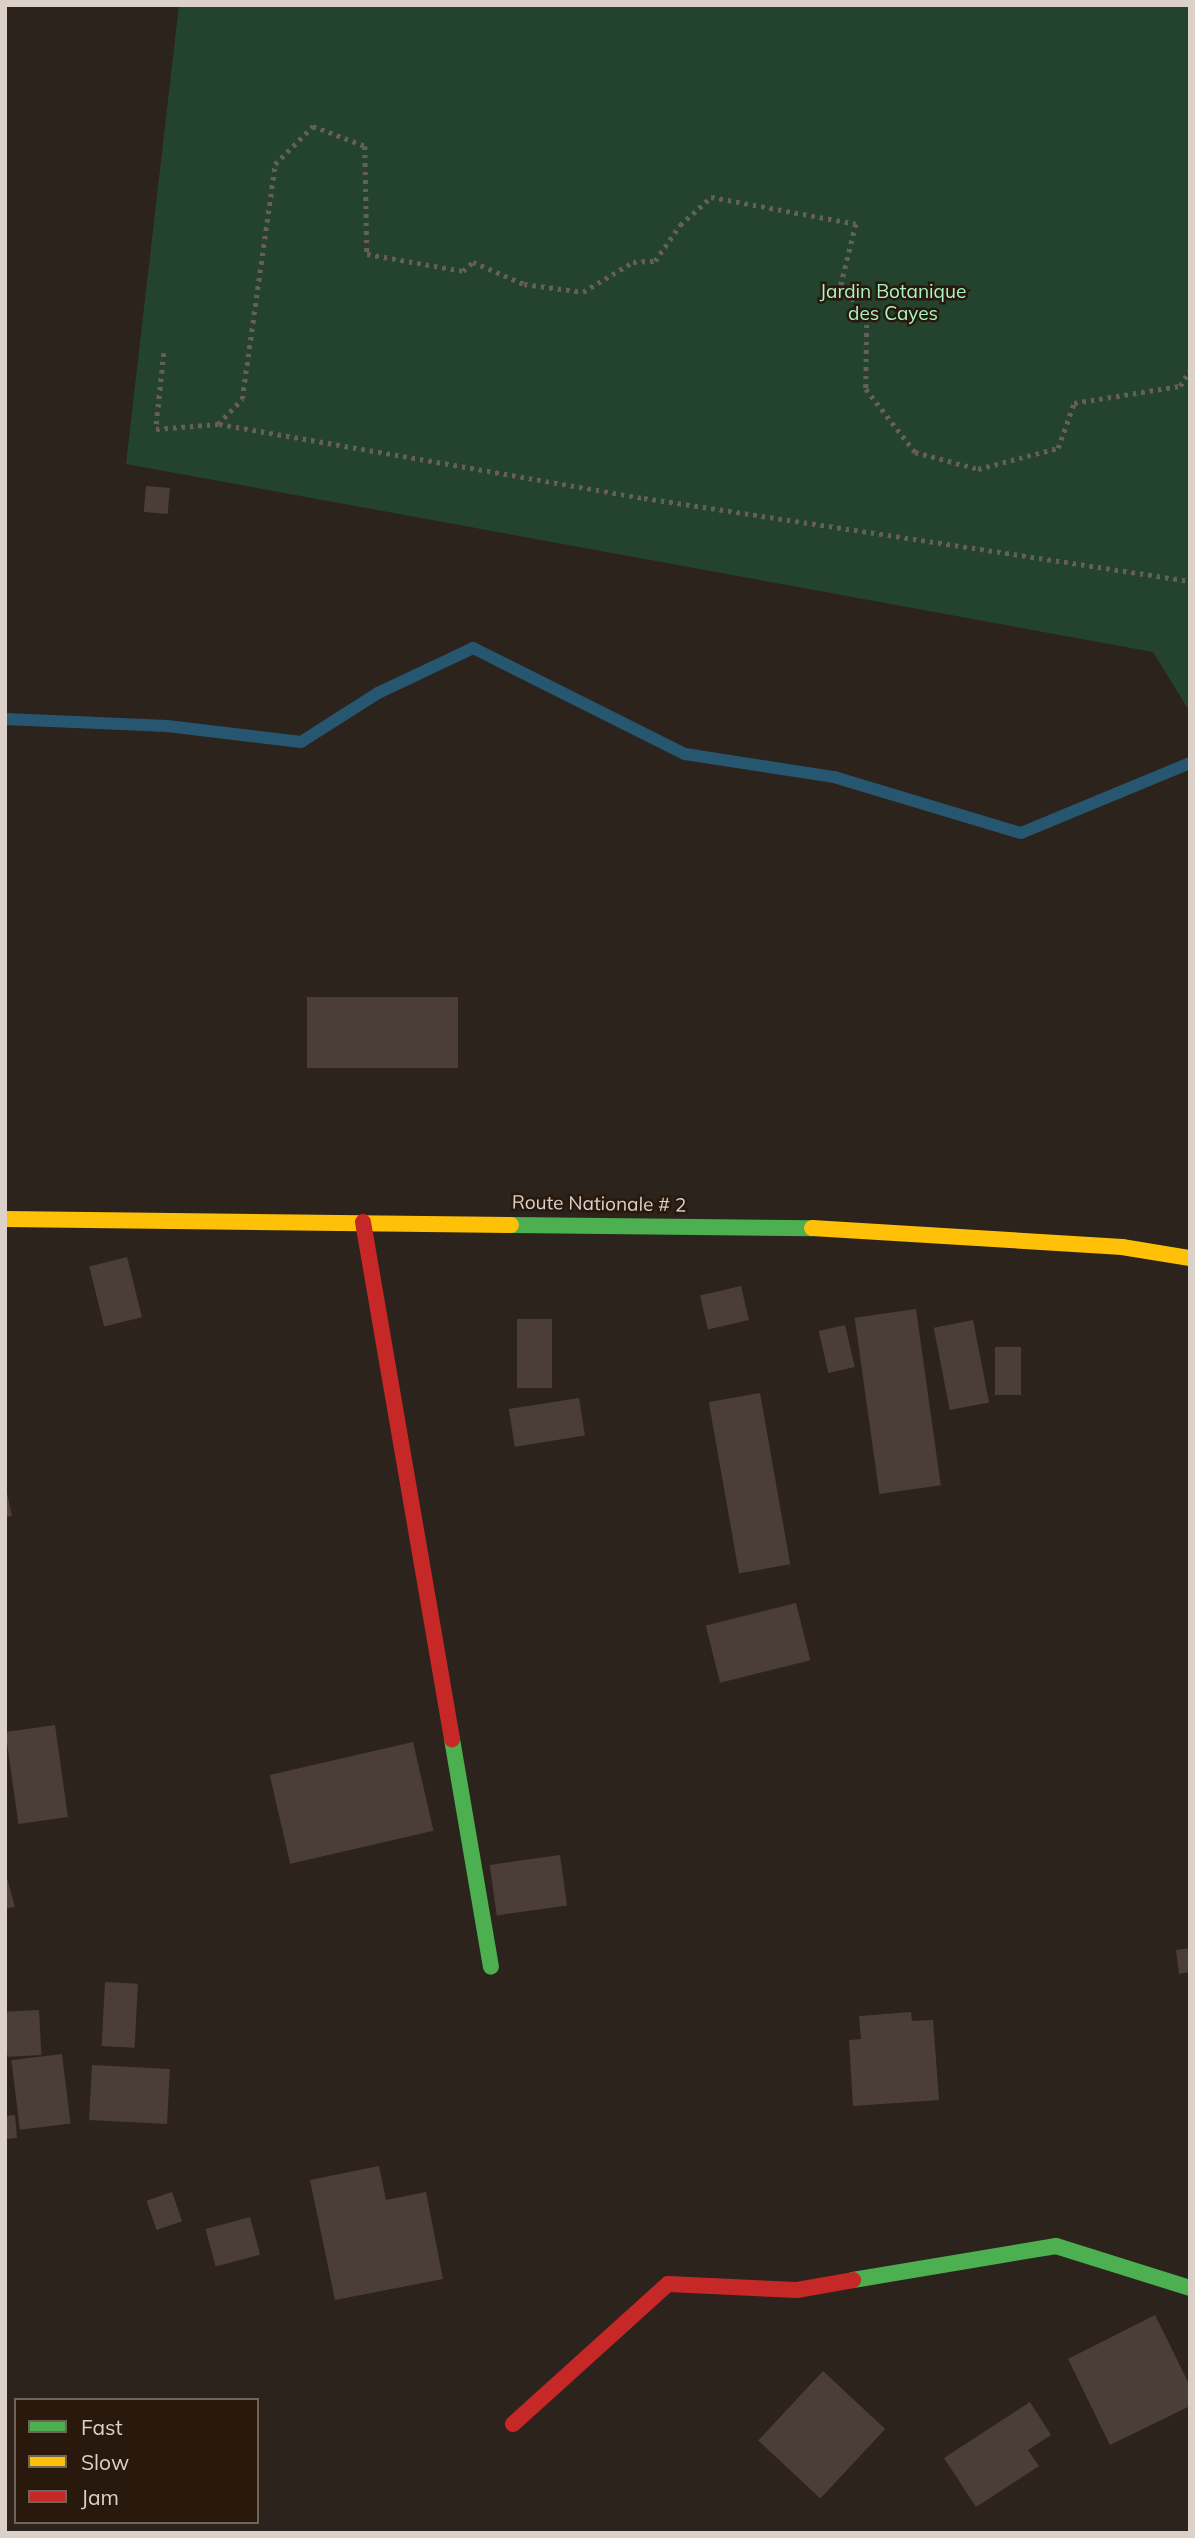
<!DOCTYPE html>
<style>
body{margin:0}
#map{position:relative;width:1195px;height:2538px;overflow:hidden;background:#2c231c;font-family:Mulish,sans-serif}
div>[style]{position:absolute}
.green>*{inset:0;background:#24432f}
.stream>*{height:12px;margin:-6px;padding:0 6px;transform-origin:6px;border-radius:6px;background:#275770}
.building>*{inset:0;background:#4b3e39;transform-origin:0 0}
.path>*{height:4.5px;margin-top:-2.25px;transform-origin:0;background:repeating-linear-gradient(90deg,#655e5b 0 3.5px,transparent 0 8.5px)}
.fast>*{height:16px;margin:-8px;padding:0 8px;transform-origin:8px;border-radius:8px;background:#4caf50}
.slow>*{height:16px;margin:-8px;padding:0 8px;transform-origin:8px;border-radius:8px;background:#ffc107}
.jam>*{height:16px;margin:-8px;padding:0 8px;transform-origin:8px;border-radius:8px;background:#c62828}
span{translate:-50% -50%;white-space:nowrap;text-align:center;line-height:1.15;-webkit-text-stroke:5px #28190c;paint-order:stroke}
.park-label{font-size:19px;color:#a7f5c4}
.street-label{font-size:19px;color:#dcd1c9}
.frame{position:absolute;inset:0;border:7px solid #dcd1c9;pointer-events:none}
.legend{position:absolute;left:14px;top:2398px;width:245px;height:126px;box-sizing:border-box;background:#28190c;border:2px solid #706358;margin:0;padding:9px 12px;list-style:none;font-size:21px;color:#dcd1c9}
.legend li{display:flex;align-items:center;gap:14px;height:35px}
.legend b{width:35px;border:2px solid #706358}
</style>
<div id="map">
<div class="green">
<div style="clip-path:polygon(179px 5px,1190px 5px,1190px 712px,1153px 652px,126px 464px)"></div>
</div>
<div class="stream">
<div style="left:5px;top:719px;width:162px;rotate:2.5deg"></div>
<div style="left:167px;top:726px;width:135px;rotate:6.8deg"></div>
<div style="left:301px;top:742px;width:91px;rotate:-32.5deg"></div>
<div style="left:378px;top:693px;width:105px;rotate:-25.3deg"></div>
<div style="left:473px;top:648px;width:237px;rotate:26.6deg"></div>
<div style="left:685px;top:754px;width:151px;rotate:8.8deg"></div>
<div style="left:834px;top:777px;width:195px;rotate:16.7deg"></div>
<div style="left:1021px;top:833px;width:183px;rotate:-22.5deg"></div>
</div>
<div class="building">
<div style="left:146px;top:486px;width:24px;height:26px;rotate:5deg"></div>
<div style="left:307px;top:997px;width:151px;height:71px"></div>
<div style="left:127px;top:1257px;width:62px;height:39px;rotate:76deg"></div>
<div style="left:741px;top:1286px;width:35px;height:42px;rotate:77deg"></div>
<div style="left:916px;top:1309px;width:178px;height:62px;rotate:82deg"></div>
<div style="left:517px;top:1319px;width:35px;height:69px"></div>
<div style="left:973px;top:1320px;width:84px;height:40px;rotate:79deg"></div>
<div style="left:845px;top:1325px;width:43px;height:27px;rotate:77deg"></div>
<div style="left:995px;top:1347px;width:26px;height:48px"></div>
<div style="left:760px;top:1393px;width:174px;height:52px;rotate:80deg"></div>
<div style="left:579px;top:1398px;width:38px;height:71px;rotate:81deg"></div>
<div style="clip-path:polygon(5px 1484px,12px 1516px,5px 1517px)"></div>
<div style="left:796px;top:1603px;width:59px;height:93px;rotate:76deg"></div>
<div style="left:55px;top:1725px;width:93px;height:50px;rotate:82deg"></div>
<div style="left:413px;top:1742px;width:91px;height:147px;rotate:77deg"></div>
<div style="left:560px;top:1855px;width:51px;height:71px;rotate:82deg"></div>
<div style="clip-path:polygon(6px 1874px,15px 1907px,5px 1909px,5px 1875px)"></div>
<div style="clip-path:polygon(1190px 1948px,1190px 1972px,1179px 1974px,1176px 1950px)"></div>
<div style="left:105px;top:1982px;width:33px;height:64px;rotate:3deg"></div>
<div style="left:39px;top:2010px;width:45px;height:34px;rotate:87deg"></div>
<div style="clip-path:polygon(911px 2012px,912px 2021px,933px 2020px,939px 2100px,853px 2106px,849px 2040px,861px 2039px,859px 2016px)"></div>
<div style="left:62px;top:2054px;width:70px;height:51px;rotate:83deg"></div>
<div style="left:92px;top:2065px;width:78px;height:55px;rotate:3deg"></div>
<div style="clip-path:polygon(15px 2115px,17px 2138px,5px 2139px,5px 2116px)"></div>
<div style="clip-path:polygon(379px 2166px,386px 2200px,426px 2192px,443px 2279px,335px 2300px,310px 2180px)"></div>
<div style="left:172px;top:2192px;width:31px;height:27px;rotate:71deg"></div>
<div style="left:250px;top:2217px;width:39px;height:46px;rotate:75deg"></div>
<div style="clip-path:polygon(1155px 2315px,1190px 2386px,1190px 2406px,1110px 2445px,1068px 2359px)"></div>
<div style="left:823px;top:2371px;width:85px;height:95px;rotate:43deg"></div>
<div style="clip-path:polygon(1030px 2402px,1051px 2435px,1028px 2450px,1039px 2466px,976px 2507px,944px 2458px)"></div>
</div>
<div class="path">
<div style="left:164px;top:353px;width:76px;rotate:96deg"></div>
<div style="left:156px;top:429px;width:62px;rotate:-4.6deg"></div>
<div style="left:218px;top:424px;width:35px;rotate:-46deg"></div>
<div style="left:242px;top:399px;width:237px;rotate:-82deg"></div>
<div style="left:275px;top:164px;width:54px;rotate:-45deg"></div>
<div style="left:313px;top:126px;width:56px;rotate:21deg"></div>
<div style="left:365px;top:146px;width:108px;rotate:88.9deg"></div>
<div style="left:367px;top:254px;width:97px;rotate:10deg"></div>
<div style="left:463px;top:271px;width:13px;rotate:-42deg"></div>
<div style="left:473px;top:262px;width:56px;rotate:23.3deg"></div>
<div style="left:524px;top:284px;width:60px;rotate:7.7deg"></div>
<div style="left:583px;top:292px;width:58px;rotate:-31deg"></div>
<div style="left:633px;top:262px;width:22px;rotate:-3deg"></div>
<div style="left:655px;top:261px;width:44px;rotate:-55.2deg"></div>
<div style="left:680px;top:225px;width:42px;rotate:-42.1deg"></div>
<div style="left:711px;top:197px;width:147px;rotate:10.5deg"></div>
<div style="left:856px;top:224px;width:63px;rotate:103.8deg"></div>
<div style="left:841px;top:285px;width:40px;rotate:50deg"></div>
<div style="left:867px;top:316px;width:73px;rotate:90.8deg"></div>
<div style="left:866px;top:389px;width:80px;rotate:52.1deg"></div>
<div style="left:915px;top:452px;width:65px;rotate:15.1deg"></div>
<div style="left:978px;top:469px;width:83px;rotate:-14.7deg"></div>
<div style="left:1058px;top:448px;width:48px;rotate:-70.4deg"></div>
<div style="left:1074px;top:403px;width:107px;rotate:-9.1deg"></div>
<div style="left:1180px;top:386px;width:19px;rotate:-58deg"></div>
<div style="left:219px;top:424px;width:431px;rotate:9.9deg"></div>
<div style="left:644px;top:498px;width:552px;rotate:8.64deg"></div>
</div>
<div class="fast">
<div style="left:511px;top:1225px;width:301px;rotate:0.6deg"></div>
<div style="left:452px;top:1739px;width:231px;rotate:80.3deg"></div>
<div style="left:853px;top:2280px;width:206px;rotate:-9.5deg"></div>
<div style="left:1056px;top:2246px;width:140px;rotate:17.4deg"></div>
</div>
<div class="slow">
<div style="left:5px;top:1219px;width:506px;rotate:0.68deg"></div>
<div style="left:812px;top:1228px;width:311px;rotate:3.5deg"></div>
<div style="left:1122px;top:1247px;width:69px;rotate:9.2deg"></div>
</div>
<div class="jam">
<div style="left:363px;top:1222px;width:525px;rotate:80.23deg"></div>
<div style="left:513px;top:2424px;width:209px;rotate:-42.1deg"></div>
<div style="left:668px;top:2284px;width:129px;rotate:2.7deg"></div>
<div style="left:797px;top:2290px;width:57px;rotate:-10.1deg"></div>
</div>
<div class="park-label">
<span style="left:893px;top:303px">Jardin Botanique<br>des Cayes</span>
</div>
<div class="street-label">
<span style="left:599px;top:1204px;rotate:1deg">Route Nationale # 2</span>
</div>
<div class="frame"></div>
<ul class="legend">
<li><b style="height:9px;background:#4caf50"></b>Fast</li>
<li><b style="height:9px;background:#ffc107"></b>Slow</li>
<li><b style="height:9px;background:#c62828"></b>Jam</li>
</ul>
</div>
